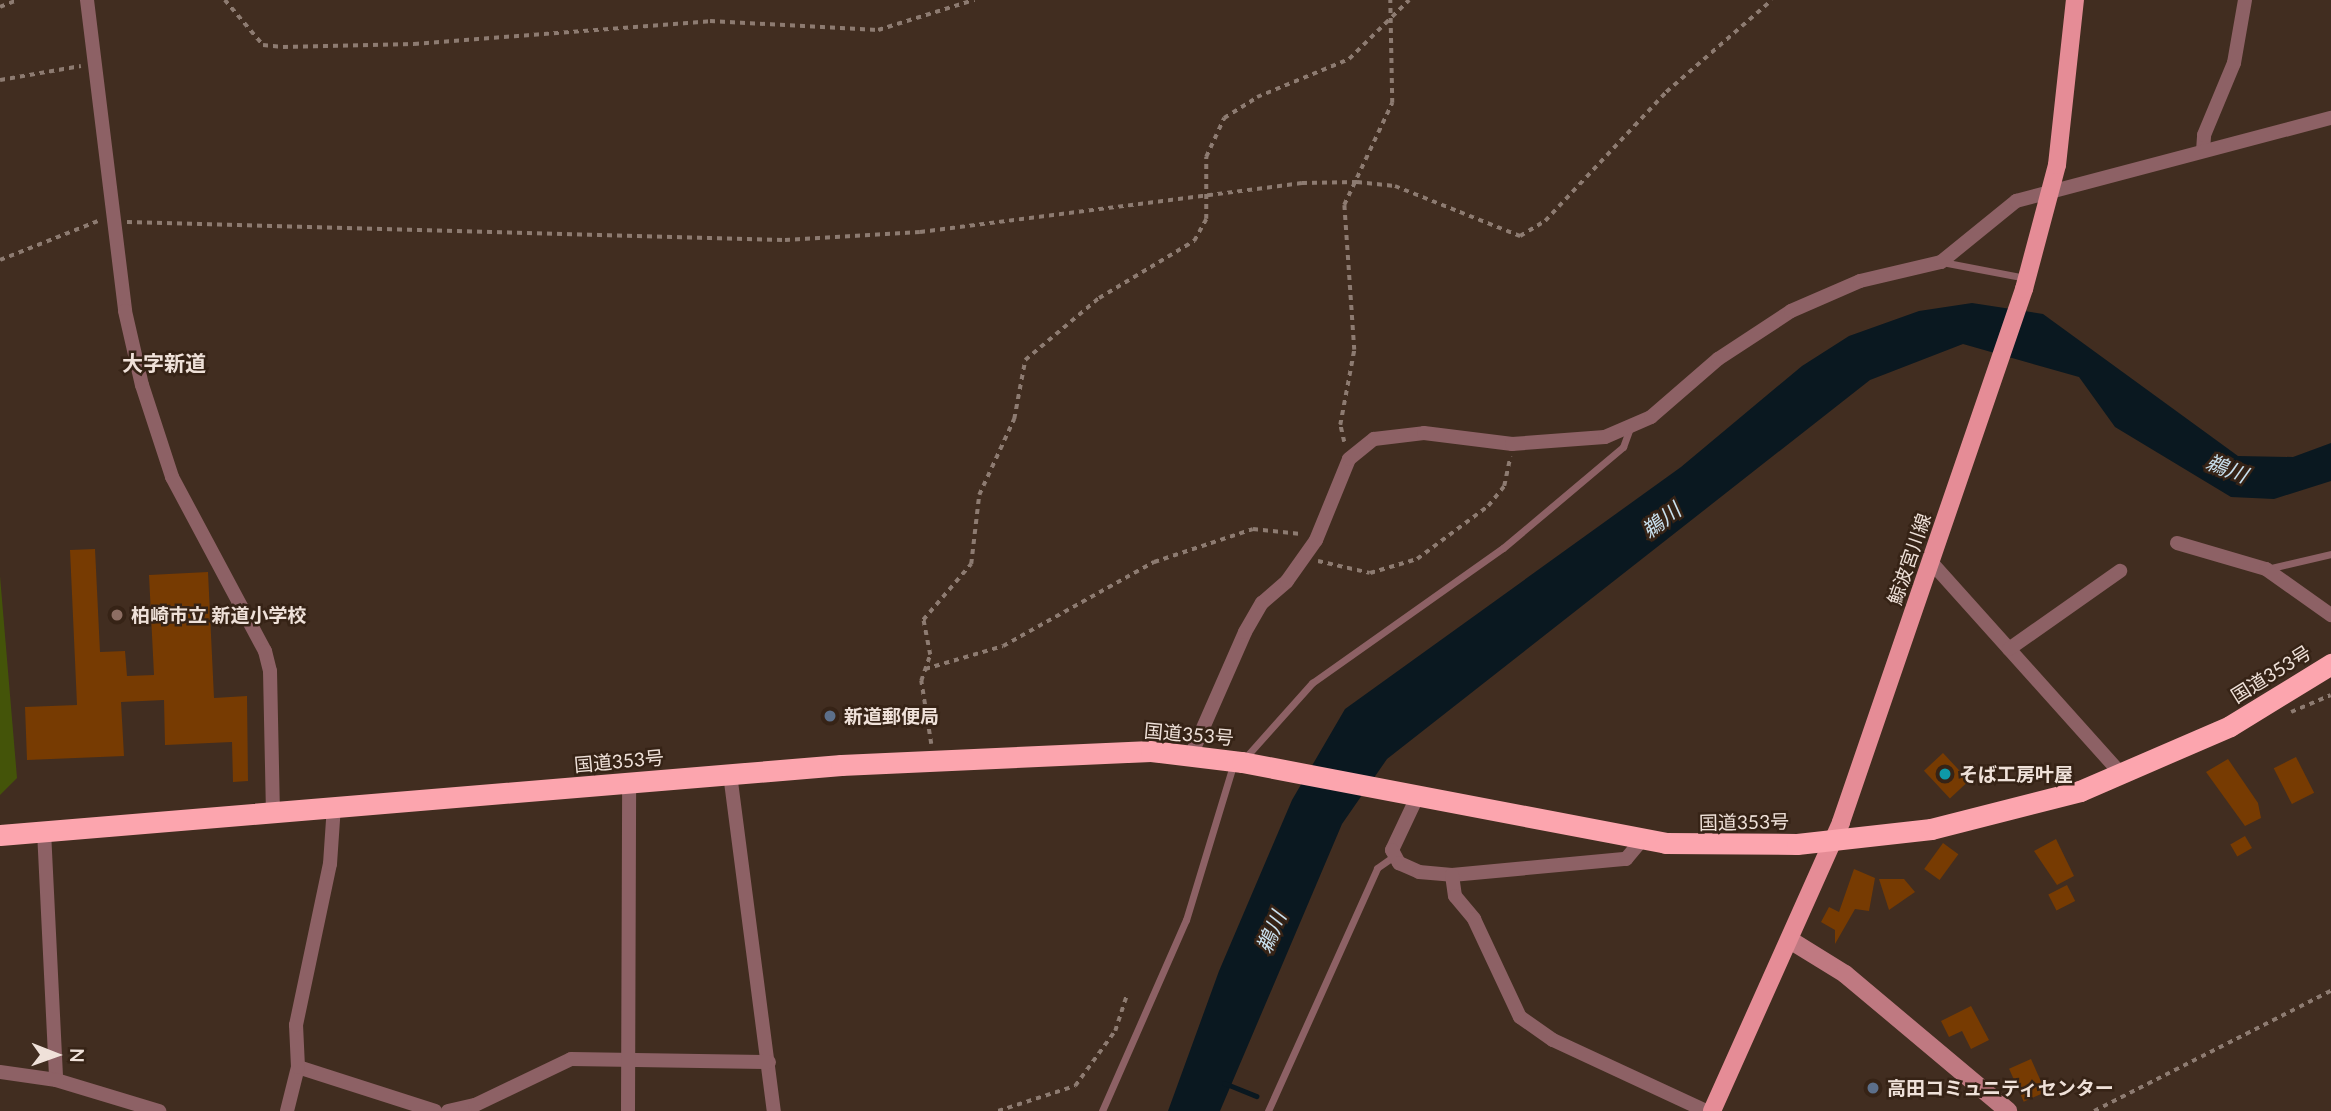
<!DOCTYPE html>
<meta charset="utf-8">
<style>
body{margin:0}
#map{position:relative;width:2331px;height:1111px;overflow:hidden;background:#412d20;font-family:Lato,"Noto Sans JP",sans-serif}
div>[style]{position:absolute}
.green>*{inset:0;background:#445409}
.water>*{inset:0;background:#0a1820}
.stream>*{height:5px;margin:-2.5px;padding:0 2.5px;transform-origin:2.5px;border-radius:2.5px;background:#0a1820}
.building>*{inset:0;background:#773b02;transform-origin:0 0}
.path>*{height:3.5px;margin-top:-1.75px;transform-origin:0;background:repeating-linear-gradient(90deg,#8d7b71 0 5px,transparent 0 10px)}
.lane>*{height:7px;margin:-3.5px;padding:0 3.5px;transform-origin:3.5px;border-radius:3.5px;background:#8d6165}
.street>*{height:14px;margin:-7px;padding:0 7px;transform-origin:7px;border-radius:7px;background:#8d6165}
.secondary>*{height:18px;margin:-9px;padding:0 9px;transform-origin:9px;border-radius:9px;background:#bf7981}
.primary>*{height:18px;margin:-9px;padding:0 9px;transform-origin:9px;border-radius:9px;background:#e58c96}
.highway>*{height:21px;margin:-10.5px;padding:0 10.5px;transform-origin:10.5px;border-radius:10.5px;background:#fca5ae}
.dots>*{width:19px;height:19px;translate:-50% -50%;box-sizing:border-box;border:4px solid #362316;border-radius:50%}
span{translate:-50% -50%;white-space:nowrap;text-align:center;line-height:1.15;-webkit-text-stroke:5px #362316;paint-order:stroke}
.street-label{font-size:19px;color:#efe1d9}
.poi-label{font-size:19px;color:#efe1d9;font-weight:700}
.left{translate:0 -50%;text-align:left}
.neighbourhood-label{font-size:21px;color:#efe1d9;font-weight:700}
.water-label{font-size:21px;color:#cae2f0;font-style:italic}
.north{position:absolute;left:21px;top:1020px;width:70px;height:70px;-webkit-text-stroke:5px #362316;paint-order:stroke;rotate:91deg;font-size:19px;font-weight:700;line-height:28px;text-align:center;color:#efe1d9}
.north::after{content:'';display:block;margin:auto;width:24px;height:32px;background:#efe1d9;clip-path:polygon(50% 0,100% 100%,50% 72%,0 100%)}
</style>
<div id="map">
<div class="green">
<div style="clip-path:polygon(0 576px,17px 778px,0 795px)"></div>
</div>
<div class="water">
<div style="clip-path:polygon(1972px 303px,2043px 314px,2238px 456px,2293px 457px,2331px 443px,2331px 481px,2274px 499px,2231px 497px,2115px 427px,2079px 377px,1963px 344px,1870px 380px,1387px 759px,1342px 824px,1220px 1111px,1168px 1111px,1219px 971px,1292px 800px,1345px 709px,1681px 467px,1802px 366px,1849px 336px,1919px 311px)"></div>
</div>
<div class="stream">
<div style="left:1224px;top:1083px;width:35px;rotate:22deg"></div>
</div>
<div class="building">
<div style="clip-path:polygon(95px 549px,100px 652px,125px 651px,127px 676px,154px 675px,149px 575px,208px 572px,214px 698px,247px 696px,248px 781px,233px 782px,232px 742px,165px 745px,164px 700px,121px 702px,124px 756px,27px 760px,25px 707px,77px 705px,70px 550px)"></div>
<div style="left:1943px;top:753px;width:38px;height:26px;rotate:47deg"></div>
<div style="left:2296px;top:757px;width:40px;height:25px;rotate:63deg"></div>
<div style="clip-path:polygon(2228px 759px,2258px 803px,2261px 818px,2245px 826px,2206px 772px)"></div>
<div style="left:2245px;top:836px;width:14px;height:17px;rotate:60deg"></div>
<div style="clip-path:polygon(2056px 839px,2074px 876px,2057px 885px,2034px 851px)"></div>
<div style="left:1943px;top:843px;width:19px;height:32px;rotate:36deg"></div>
<div style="clip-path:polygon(1854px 869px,1875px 878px,1869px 911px,1855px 909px,1835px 944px,1835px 930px,1821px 922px,1829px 907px,1839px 912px)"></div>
<div style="clip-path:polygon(1879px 879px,1904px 879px,1915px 892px,1889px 910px)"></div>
<div style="left:2067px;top:885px;width:18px;height:21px;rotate:63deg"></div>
<div style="clip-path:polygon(1971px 1006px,1989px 1040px,1971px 1049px,1962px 1031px,1949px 1037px,1941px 1021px)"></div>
<div style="left:2031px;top:1059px;width:36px;height:24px;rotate:66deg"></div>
</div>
<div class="path">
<div style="left:225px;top:0;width:59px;rotate:49.8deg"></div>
<div style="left:263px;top:45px;width:20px;rotate:6deg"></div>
<div style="left:283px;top:47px;width:131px;rotate:-1.3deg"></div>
<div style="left:414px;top:44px;width:297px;rotate:-4.4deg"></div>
<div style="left:710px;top:21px;width:168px;rotate:3.1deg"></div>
<div style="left:878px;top:30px;width:101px;rotate:-17.4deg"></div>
<div style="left:0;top:7px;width:18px;rotate:-22deg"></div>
<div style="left:0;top:80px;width:82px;rotate:-9.8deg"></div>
<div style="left:127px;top:222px;width:658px;rotate:1.57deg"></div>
<div style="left:785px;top:240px;width:135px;rotate:-3.4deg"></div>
<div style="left:920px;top:232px;width:385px;rotate:-7.3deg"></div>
<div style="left:1302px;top:183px;width:55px;rotate:-1deg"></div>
<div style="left:1357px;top:182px;width:38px;rotate:6deg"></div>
<div style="left:1395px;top:186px;width:135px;rotate:21.8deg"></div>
<div style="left:1520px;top:236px;width:29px;rotate:-31deg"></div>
<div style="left:1545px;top:221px;width:177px;rotate:-46.8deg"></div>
<div style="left:1666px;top:92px;width:140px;rotate:-41deg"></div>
<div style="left:0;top:260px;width:105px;rotate:-21.7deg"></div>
<div style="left:1344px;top:442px;width:17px;rotate:-103deg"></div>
<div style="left:1340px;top:425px;width:76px;rotate:-79.4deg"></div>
<div style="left:1354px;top:350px;width:145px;rotate:-93.9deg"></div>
<div style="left:1344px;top:205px;width:113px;rotate:-64.8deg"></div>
<div style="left:1392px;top:103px;width:103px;rotate:-91.1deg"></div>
<div style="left:1318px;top:561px;width:53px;rotate:13deg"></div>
<div style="left:1370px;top:573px;width:49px;rotate:-16.6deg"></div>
<div style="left:1417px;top:559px;width:89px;rotate:-36.7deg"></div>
<div style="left:1488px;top:506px;width:26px;rotate:-51deg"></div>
<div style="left:1504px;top:486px;width:30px;rotate:-78deg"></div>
<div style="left:925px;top:669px;width:81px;rotate:-16.4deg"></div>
<div style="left:1003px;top:646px;width:173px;rotate:-29.1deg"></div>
<div style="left:1154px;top:562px;width:104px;rotate:-18.4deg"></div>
<div style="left:1253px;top:529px;width:48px;rotate:5.9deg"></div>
<div style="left:2291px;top:712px;width:43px;rotate:-23deg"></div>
<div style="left:931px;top:744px;width:64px;rotate:-99deg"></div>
<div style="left:921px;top:681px;width:28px;rotate:-71deg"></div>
<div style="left:930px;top:655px;width:36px;rotate:-101deg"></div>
<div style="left:923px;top:620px;width:74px;rotate:-49.4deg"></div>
<div style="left:971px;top:564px;width:69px;rotate:-83.4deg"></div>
<div style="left:979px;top:495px;width:84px;rotate:-65.3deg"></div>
<div style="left:1014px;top:419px;width:60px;rotate:-79.4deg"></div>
<div style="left:1025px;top:360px;width:97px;rotate:-40deg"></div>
<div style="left:1099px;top:298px;width:111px;rotate:-31deg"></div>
<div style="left:1194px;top:241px;width:25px;rotate:-61deg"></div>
<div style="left:1206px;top:219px;width:62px;rotate:-90deg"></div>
<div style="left:1206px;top:157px;width:43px;rotate:-65.2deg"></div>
<div style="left:1224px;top:118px;width:39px;rotate:-32deg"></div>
<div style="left:1257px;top:97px;width:100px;rotate:-22.4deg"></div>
<div style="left:1349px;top:59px;width:84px;rotate:-44.5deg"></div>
<div style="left:998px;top:1111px;width:81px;rotate:-18deg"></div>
<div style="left:1075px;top:1086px;width:68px;rotate:-54deg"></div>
<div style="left:1115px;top:1031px;width:36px;rotate:-72deg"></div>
<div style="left:2094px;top:1111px;width:266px;rotate:-26.9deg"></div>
</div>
<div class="lane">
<div style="left:1942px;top:262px;width:86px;rotate:10.8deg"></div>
<div style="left:2267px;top:569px;width:66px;rotate:-13.2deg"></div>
<div style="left:1245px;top:758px;width:101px;rotate:-48.2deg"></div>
<div style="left:1312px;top:683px;width:234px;rotate:-35.3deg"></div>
<div style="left:1503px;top:548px;width:157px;rotate:-40.1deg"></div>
<div style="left:1623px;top:447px;width:20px;rotate:-70deg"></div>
<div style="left:1102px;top:1111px;width:209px;rotate:-66.3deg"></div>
<div style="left:1186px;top:920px;width:165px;rotate:-73.1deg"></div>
<div style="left:1268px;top:1111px;width:266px;rotate:-65.8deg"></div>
<div style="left:1377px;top:868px;width:19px;rotate:-35deg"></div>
</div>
<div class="street">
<div style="left:87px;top:0;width:313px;rotate:83deg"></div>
<div style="left:125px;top:311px;width:76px;rotate:77.1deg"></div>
<div style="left:142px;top:385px;width:97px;rotate:71.9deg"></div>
<div style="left:172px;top:477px;width:197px;rotate:61.9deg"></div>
<div style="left:265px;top:651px;width:21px;rotate:76deg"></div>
<div style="left:270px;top:671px;width:141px;rotate:88.8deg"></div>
<div style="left:2203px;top:151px;width:16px;rotate:-86deg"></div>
<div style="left:2204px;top:135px;width:78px;rotate:-67.4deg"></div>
<div style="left:2234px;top:63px;width:64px;rotate:-80.1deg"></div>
<div style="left:2177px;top:543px;width:93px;rotate:16.3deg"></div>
<div style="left:2266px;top:569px;width:80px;rotate:35.3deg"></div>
<div style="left:1931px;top:562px;width:286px;rotate:48.1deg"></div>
<div style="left:2009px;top:649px;width:136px;rotate:-35.1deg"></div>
<div style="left:1192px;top:753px;width:132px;rotate:-66.3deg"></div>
<div style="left:1245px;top:632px;width:34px;rotate:-60deg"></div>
<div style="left:1262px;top:603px;width:33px;rotate:-41deg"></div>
<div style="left:1287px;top:581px;width:50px;rotate:-54.7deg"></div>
<div style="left:1316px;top:540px;width:87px;rotate:-67.8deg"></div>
<div style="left:1349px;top:459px;width:32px;rotate:-39deg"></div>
<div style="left:1374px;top:439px;width:50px;rotate:-6.8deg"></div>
<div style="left:1424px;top:433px;width:89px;rotate:7.1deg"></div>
<div style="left:1512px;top:444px;width:93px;rotate:-4.3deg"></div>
<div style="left:1605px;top:437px;width:50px;rotate:-23.5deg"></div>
<div style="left:1651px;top:417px;width:89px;rotate:-40.9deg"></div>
<div style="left:1718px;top:359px;width:87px;rotate:-33.3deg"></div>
<div style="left:1791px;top:311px;width:75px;rotate:-23.5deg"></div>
<div style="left:1860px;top:281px;width:83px;rotate:-13.2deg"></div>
<div style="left:1941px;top:262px;width:97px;rotate:-39.1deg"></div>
<div style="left:2016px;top:201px;width:326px;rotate:-14.8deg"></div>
<div style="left:730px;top:774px;width:340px;rotate:82.6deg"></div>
<div style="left:1418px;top:795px;width:61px;rotate:115.3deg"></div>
<div style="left:1392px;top:850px;width:15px;rotate:62deg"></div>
<div style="left:1399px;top:863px;width:22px;rotate:24deg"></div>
<div style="left:1419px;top:872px;width:33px;rotate:5deg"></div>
<div style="left:1452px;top:875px;width:175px;rotate:-5.3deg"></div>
<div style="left:1626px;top:859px;width:26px;rotate:-50deg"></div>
<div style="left:44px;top:831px;width:249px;rotate:87.2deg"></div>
<div style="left:1452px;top:875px;width:21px;rotate:82deg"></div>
<div style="left:1455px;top:896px;width:30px;rotate:50deg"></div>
<div style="left:1474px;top:919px;width:108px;rotate:64.9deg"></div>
<div style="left:1520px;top:1017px;width:40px;rotate:34.9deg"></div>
<div style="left:1553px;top:1040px;width:169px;rotate:24.9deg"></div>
<div style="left:298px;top:1067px;width:144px;rotate:17.8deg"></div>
<div style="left:0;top:1072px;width:57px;rotate:8.1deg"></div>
<div style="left:56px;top:1080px;width:108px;rotate:16.8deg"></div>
<div style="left:287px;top:1111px;width:45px;rotate:-76deg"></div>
<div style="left:298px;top:1067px;width:42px;rotate:-92.7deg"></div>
<div style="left:296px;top:1025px;width:165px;rotate:-78.1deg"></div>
<div style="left:330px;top:864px;width:58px;rotate:-86.1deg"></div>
<div style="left:448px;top:1111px;width:28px;rotate:-13deg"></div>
<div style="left:475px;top:1105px;width:106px;rotate:-25.6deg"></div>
<div style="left:571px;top:1059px;width:198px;rotate:0.9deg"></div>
<div style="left:628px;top:1111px;width:328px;rotate:-89.8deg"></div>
</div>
<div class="secondary">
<div style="left:1790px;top:940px;width:65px;rotate:31.7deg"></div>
<div style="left:1845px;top:974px;width:213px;rotate:40deg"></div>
</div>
<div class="primary">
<div style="left:1712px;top:1111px;width:316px;rotate:-65.9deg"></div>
<div style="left:1841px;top:822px;width:564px;rotate:-71.05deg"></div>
<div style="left:2024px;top:289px;width:128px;rotate:-75.1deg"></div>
<div style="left:2057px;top:165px;width:166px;rotate:-83.8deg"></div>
</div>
<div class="highway">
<div style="left:0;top:835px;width:844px;rotate:-4.76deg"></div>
<div style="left:841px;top:765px;width:310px;rotate:-2.6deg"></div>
<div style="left:1151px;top:751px;width:92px;rotate:6.9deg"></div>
<div style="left:1242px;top:762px;width:431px;rotate:10.8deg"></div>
<div style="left:1665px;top:843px;width:132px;rotate:0.4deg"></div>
<div style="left:1797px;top:844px;width:135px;rotate:-6.4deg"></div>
<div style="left:1931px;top:829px;width:154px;rotate:-14.3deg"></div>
<div style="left:2080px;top:791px;width:163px;rotate:-23.4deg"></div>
<div style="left:2230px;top:726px;width:119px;rotate:-31.5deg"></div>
</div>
<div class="dots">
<div style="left:117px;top:615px;background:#8d6e63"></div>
<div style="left:830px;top:716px;background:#5c6f8a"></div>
<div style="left:1945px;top:774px;background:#0f9aa8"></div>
<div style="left:1873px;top:1088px;background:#5c6f8a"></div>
</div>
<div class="street-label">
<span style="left:1909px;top:559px;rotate:-71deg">鯨波宮川線</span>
<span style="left:2271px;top:674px;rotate:-32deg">国道353号</span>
<span style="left:1189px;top:734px;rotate:5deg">国道353号</span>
<span style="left:619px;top:761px;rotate:-5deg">国道353号</span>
<span style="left:1744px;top:822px;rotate:-1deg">国道353号</span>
</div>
<div class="poi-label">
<span class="left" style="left:131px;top:615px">柏崎市立 新道小学校</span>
<span class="left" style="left:844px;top:716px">新道郵便局</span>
<span class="left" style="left:1959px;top:774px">そば工房叶屋</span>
<span class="left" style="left:1887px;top:1088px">高田コミュニティセンター</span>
</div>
<div class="neighbourhood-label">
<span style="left:164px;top:363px">大字新道</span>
</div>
<div class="water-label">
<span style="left:2227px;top:468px;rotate:21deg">鵜川</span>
<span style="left:1661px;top:520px;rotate:-38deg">鵜川</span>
<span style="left:1271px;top:932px;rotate:-67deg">鵜川</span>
</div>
<div class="north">N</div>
</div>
